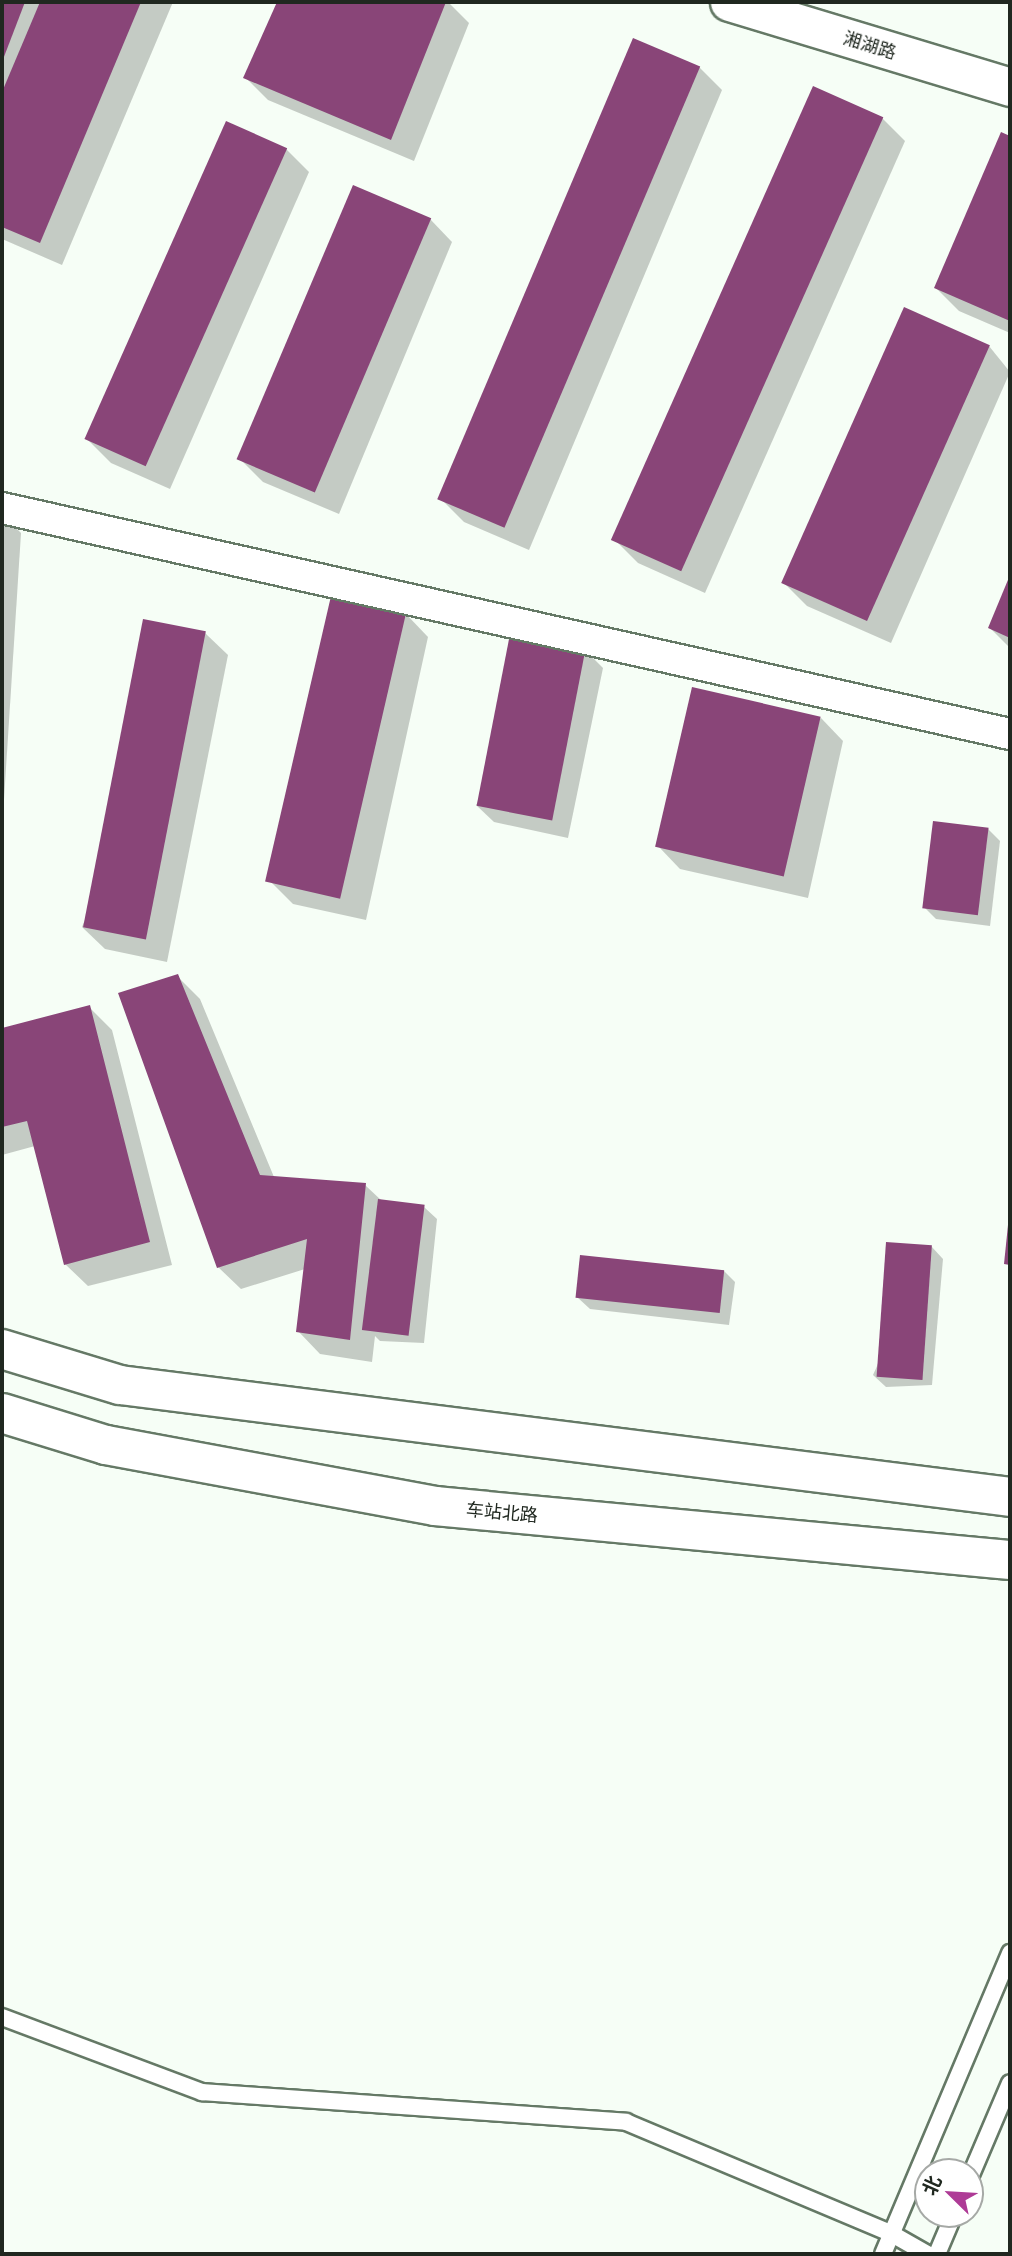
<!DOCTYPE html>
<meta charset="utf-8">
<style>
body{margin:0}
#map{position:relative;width:1012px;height:2256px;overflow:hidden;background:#f6fef6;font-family:"Noto Sans","Noto Sans SC",sans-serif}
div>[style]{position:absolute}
.shadow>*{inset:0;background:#0003}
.building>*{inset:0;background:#894578;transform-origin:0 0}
.roads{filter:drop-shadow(2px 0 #657966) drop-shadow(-2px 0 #657966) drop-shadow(0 2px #657966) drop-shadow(0 -2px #657966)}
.service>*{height:16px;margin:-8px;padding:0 8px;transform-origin:8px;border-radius:8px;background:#fff}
.minor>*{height:30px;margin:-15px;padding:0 15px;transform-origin:15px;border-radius:15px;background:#fff}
.tertiary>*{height:37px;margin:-18.5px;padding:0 18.5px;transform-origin:18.5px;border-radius:18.5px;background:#fff}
.primary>*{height:38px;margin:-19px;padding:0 19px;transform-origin:19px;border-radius:19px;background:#fff}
span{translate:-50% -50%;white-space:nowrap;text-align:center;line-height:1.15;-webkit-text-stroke:7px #fff;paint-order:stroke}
.street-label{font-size:18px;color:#202820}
.frame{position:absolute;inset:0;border:4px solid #202820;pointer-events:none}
.north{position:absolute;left:914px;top:2158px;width:70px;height:70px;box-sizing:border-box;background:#fff;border:2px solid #a6a9a6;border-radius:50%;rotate:294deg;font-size:19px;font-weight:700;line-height:28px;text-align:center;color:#202820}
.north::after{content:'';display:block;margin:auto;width:24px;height:32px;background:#ae3b96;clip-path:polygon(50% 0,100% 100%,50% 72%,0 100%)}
</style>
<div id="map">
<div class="shadow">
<div style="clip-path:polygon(2px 2px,173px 2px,62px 265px,2px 239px)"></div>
<div style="clip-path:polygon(279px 2px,448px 2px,469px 23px,414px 161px,268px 100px,245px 77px)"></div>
<div style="clip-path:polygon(699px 67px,722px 90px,529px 550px,464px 522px,441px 499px)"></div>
<div style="clip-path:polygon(882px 118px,905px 141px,705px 593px,638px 563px,615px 540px)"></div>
<div style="clip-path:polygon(1002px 134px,1010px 138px,1010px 333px,959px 311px,936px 288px)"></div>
<div style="clip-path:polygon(286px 149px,309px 172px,170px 489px,111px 463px,88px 440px)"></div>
<div style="clip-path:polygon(430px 219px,452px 242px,339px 514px,263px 482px,240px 459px)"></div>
<div style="clip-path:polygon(989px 346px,1010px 372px,891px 643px,807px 606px,784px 583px)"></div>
<div style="clip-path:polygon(2px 514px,21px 533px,2px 831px)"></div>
<div style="clip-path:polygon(1010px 579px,1010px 648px,990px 628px)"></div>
<div style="clip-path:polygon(406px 614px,428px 637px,366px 920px,293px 904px,270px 881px)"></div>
<div style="clip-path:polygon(205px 633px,228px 655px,167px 962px,105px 949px,82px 927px)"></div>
<div style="clip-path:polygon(585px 650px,603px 668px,568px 838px,494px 822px,476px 805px)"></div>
<div style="clip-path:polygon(821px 718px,843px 741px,808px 898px,680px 869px,658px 846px)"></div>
<div style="clip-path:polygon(988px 829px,1000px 841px,990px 926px,936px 919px,924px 907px)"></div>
<div style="clip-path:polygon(177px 976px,200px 999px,274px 1177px,365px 1185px,382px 1201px,424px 1207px,437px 1219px,424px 1343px,380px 1341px,375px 1336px,372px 1362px,320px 1354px,298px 1331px,305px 1269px,241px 1289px,218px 1267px)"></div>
<div style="clip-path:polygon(89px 1007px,112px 1030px,172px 1265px,88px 1286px,65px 1264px,35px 1146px,2px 1155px,2px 1030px)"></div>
<div style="clip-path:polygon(931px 1246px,943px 1259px,932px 1385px,886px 1387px,873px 1375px)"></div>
<div style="clip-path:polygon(723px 1270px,735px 1282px,729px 1325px,590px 1309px,577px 1297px)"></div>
</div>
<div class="building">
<div style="clip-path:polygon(2px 2px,25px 2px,2px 62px)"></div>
<div style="clip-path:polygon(40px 2px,141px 2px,40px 243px,2px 227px,2px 92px)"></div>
<div style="clip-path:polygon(277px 2px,446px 2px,391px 140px,243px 78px)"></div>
<div style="left:633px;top:38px;width:73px;height:501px;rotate:23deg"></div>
<div style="left:813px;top:86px;width:77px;height:497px;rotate:24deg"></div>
<div style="left:226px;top:121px;width:67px;height:348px;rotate:24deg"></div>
<div style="clip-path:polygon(1001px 132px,1010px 136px,1010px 321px,934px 288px)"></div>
<div style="left:353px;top:185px;width:85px;height:298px;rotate:23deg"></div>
<div style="left:904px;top:307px;width:94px;height:302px;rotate:24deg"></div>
<div style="clip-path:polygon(1010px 575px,1010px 638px,988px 628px)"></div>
<div style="left:331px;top:596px;width:77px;height:293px;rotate:13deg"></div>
<div style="left:143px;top:619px;width:64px;height:314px;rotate:11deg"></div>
<div style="left:510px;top:634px;width:77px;height:175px;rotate:11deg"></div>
<div style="left:692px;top:687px;width:132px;height:164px;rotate:13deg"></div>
<div style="left:933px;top:821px;width:56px;height:88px;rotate:7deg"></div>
<div style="clip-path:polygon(178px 974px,260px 1175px,366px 1183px,350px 1340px,296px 1332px,307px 1239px,217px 1268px,118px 993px)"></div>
<div style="clip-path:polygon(90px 1005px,150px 1242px,64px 1265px,27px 1121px,2px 1127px,2px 1028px)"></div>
<div style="left:378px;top:1199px;width:47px;height:132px;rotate:7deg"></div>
<div style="clip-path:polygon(1008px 1225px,1010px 1225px,1010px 1265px,1004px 1264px)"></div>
<div style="left:886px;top:1242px;width:46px;height:135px;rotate:4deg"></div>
<div style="left:580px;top:1255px;width:145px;height:43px;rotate:6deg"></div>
</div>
<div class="roads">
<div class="service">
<div style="left:2px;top:2017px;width:214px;rotate:20.6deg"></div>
<div style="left:202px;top:2092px;width:425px;rotate:4deg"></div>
<div style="left:626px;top:2122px;width:289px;rotate:22.8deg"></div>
<div style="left:892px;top:2234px;width:40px;rotate:29.7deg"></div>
<div style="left:970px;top:2177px;width:102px;rotate:-66.9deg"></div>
<div style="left:883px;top:2254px;width:327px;rotate:-67.1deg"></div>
<div style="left:937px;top:2254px;width:43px;rotate:-67deg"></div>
</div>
<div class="minor">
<div style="left:2px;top:508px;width:1033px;rotate:12.64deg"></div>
</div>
<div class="tertiary">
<div style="left:729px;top:2px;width:294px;rotate:16.8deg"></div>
</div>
<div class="primary">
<div style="left:2px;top:1349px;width:123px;rotate:17deg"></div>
<div style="left:120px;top:1385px;width:897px;rotate:7.17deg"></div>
<div style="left:2px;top:1413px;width:109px;rotate:17.1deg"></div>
<div style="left:106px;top:1445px;width:335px;rotate:10.5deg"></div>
<div style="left:435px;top:1506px;width:578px;rotate:5.37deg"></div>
</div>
</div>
<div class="street-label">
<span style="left:870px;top:45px;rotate:17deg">湘湖路</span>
<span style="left:502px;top:1512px;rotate:5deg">车站北路</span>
</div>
<div class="frame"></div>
<div class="north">北</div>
</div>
